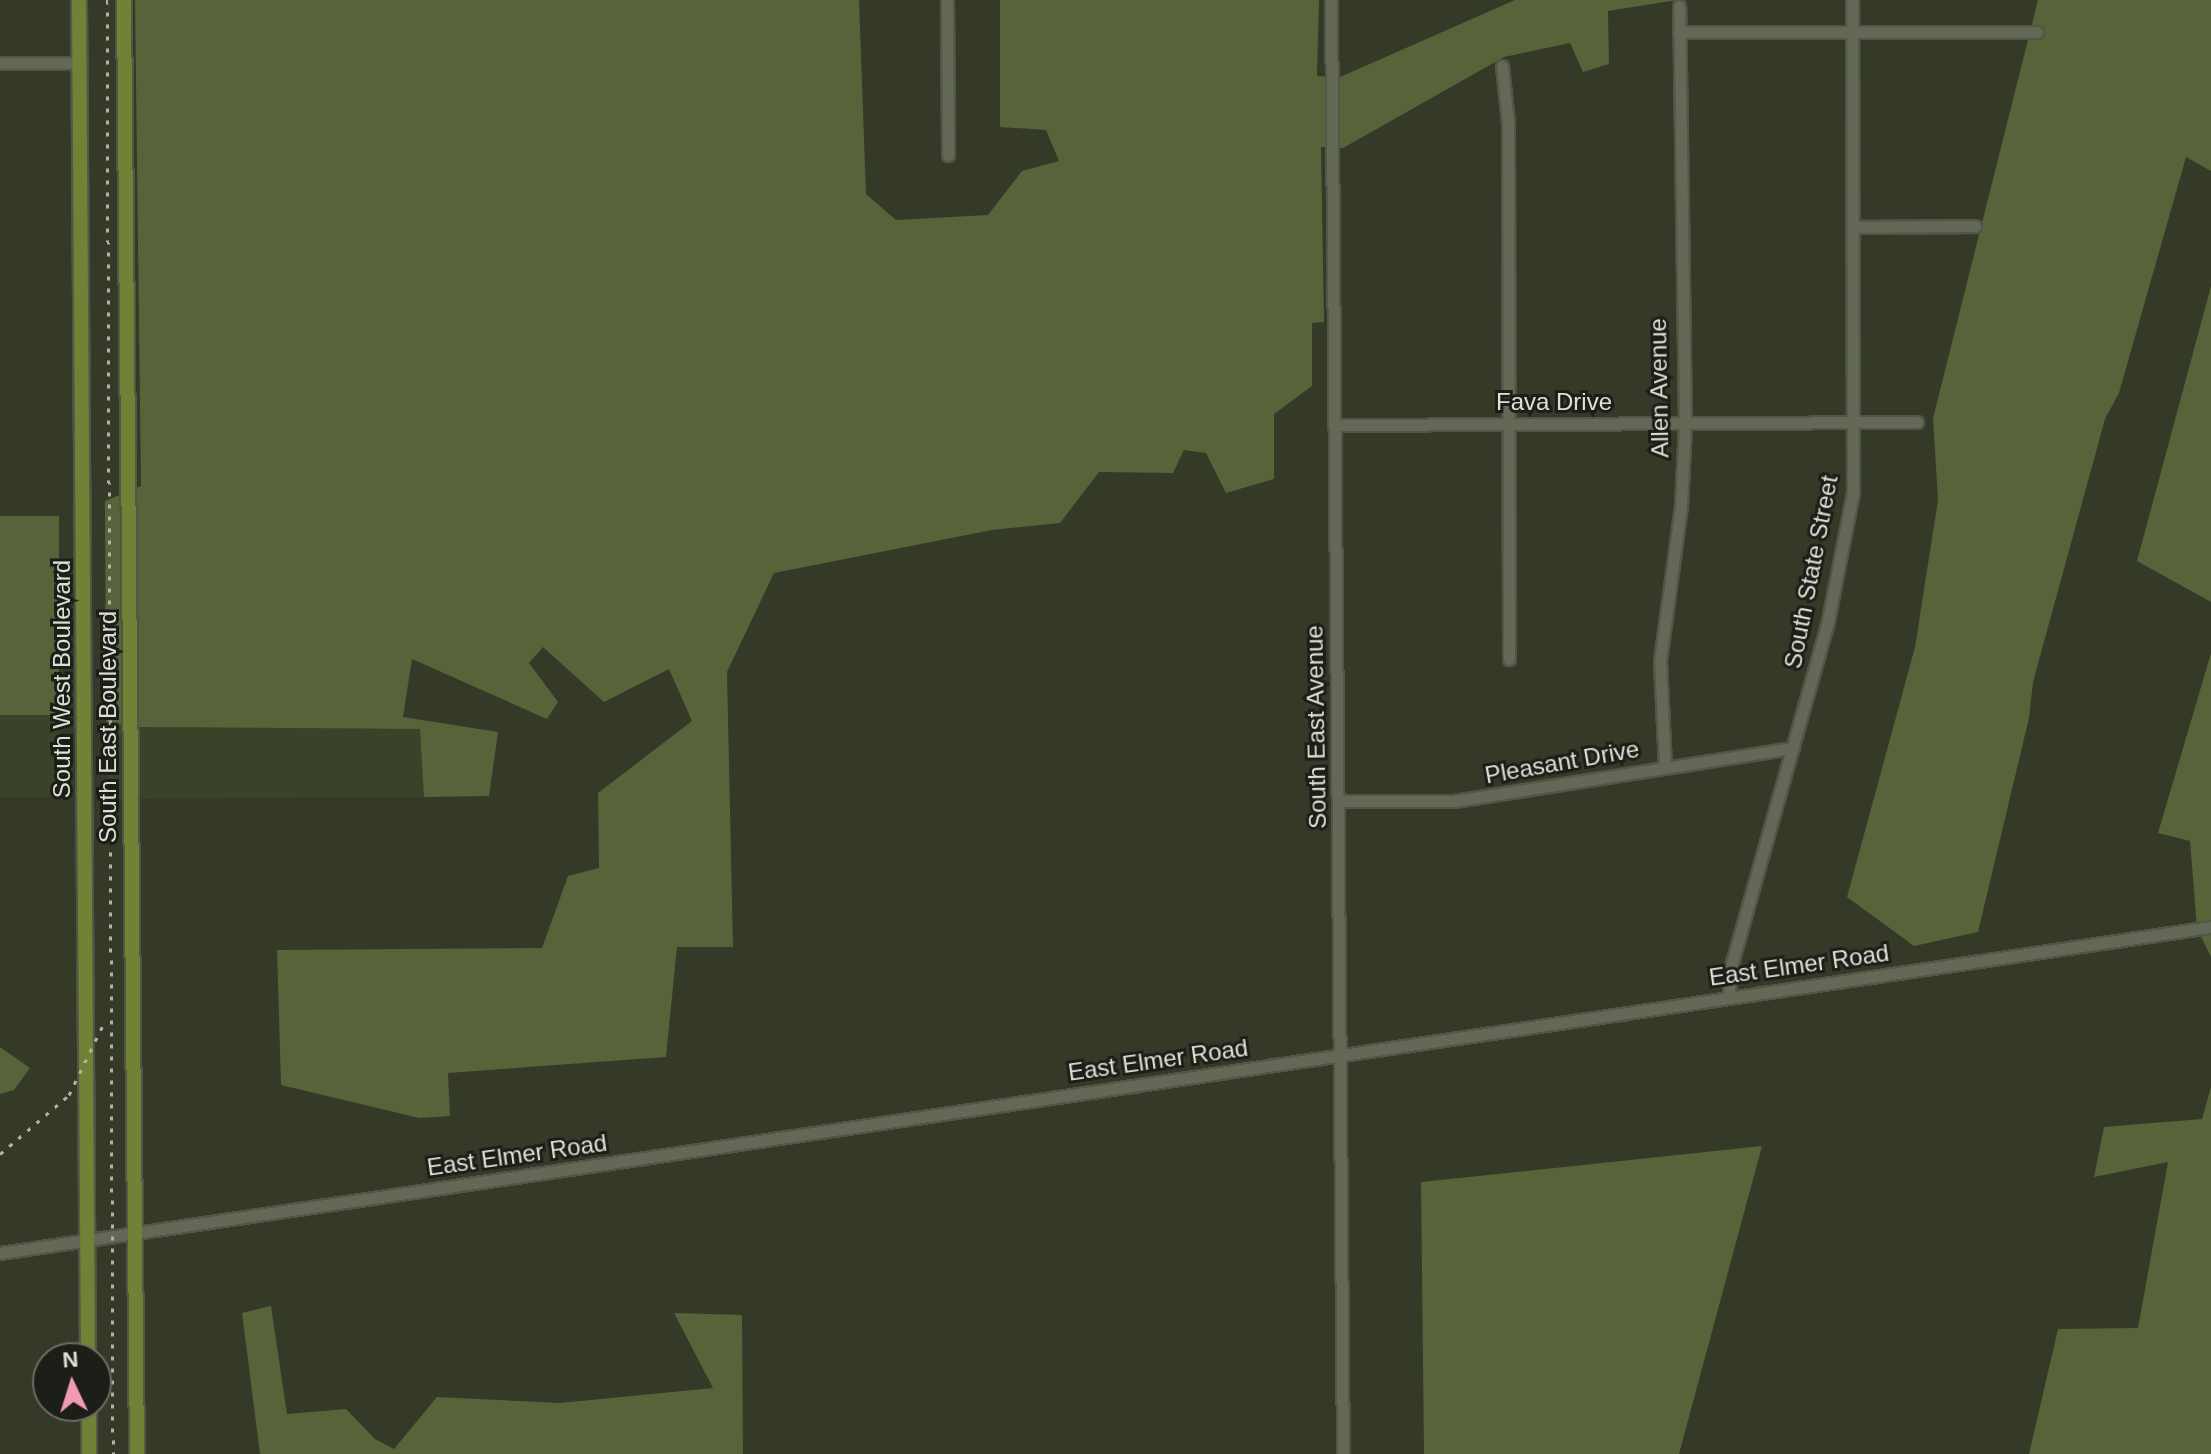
<!DOCTYPE html>
<style>
body{margin:0}
#map{position:relative;width:2211px;height:1454px;overflow:hidden;background:#343928;font-family:Helvetica,sans-serif}
div>[style]{position:absolute}
.built>*{inset:0;background:#3b422a;transform-origin:0 0}
.green>*{inset:0;background:#576338;transform-origin:0 0}
.roads{filter:drop-shadow(2px 0 #515647) drop-shadow(-2px 0 #515647) drop-shadow(0 2px #515647) drop-shadow(0 -2px #515647)}
.minor>*{height:11px;margin:-5.5px;padding:0 5.5px;transform-origin:5.5px;border-radius:5.5px;background:#636956}
.major>*{height:14px;margin:-7px;padding:0 7px;transform-origin:7px;border-radius:7px;background:#718236}
.rail>*{height:3px;margin-top:-1.5px;transform-origin:0;background:repeating-linear-gradient(90deg,#aeb3a6 0 4px,transparent 0 12px)}
span{translate:-50% -50%;white-space:nowrap;text-align:center;line-height:1.15;-webkit-text-stroke:6px #1c1f17;paint-order:stroke}
.street-label{font-size:24px;color:#dce0d5}
.north{position:absolute;left:32px;top:1342px;width:80px;height:80px;box-sizing:border-box;background:#1c1f17;border:2px solid #696c63;border-radius:50%;rotate:356deg;font-size:22px;font-weight:700;line-height:32px;text-align:center;color:#dce0d5}
.north::after{content:'';display:block;margin:auto;width:28px;height:36px;background:#f19ab3;clip-path:polygon(50% 0,100% 100%,50% 72%,0 100%)}
</style>
<div id="map">
<div class="built">
<div style="left:0;top:715px;width:60px;height:82px"></div>
<div style="clip-path:polygon(106px 722px,138px 727px,421px 729px,424px 797px,107px 799px)"></div>
</div>
<div class="green">
<div style="clip-path:polygon(135px 0,859px 0,866px 194px,896px 220px,988px 215px,1022px 171px,1059px 161px,1046px 130px,1000px 127px,1000px 0,1319px 0,1317px 76px,1340px 77px,1515px 0,1677px 0,1608px 11px,1609px 64px,1583px 72px,1570px 43px,1504px 57px,1343px 148px,1321px 147px,1324px 322px,1312px 323px,1312px 386px,1274px 414px,1274px 479px,1226px 493px,1206px 453px,1184px 450px,1173px 473px,1099px 472px,1060px 523px,992px 530px,774px 573px,727px 672px,733px 947px,677px 947px,666px 1057px,448px 1073px,450px 1116px,419px 1118px,281px 1085px,277px 950px,542px 948px,568px 876px,599px 868px,598px 793px,692px 721px,669px 669px,604px 702px,543px 647px,529px 663px,558px 702px,547px 719px,412px 659px,403px 717px,498px 732px,489px 796px,424px 797px,420px 729px,138px 727px,106px 722px,105px 501px,141px 486px)"></div>
<div style="clip-path:polygon(2038px 0,2211px 0,2211px 171px,2186px 157px,2119px 393px,2105px 419px,2033px 682px,2029px 718px,1978px 932px,1914px 946px,1847px 897px,1915px 647px,1938px 500px,1933px 418px)"></div>
<div style="clip-path:polygon(2211px 286px,2211px 602px,2137px 561px)"></div>
<div style="left:59px;top:516px;width:199px;height:60px;rotate:90deg"></div>
<div style="clip-path:polygon(2211px 653px,2211px 957px,2197px 928px,2190px 841px,2158px 833px)"></div>
<div style="clip-path:polygon(0 1047px,30px 1068px,14px 1090px,0 1094px)"></div>
<div style="clip-path:polygon(2211px 1087px,2211px 1454px,2029px 1454px,2058px 1329px,2138px 1328px,2168px 1162px,2094px 1177px,2104px 1127px,2202px 1119px)"></div>
<div style="clip-path:polygon(1762px 1146px,1679px 1454px,1424px 1454px,1421px 1182px)"></div>
<div style="clip-path:polygon(271px 1306px,287px 1414px,346px 1409px,375px 1439px,394px 1449px,437px 1397px,560px 1403px,713px 1388px,674px 1313px,742px 1315px,743px 1454px,260px 1454px,242px 1313px)"></div>
</div>
<div class="roads">
<div class="minor">
<div style="left:947px;top:0;width:155px;rotate:89.6deg"></div>
<div style="left:1331px;top:0;width:1454px;rotate:89.53deg"></div>
<div style="left:1679px;top:32px;width:358px"></div>
<div style="left:0;top:63px;width:79px"></div>
<div style="left:1502px;top:66px;width:57px;rotate:84deg"></div>
<div style="left:1508px;top:123px;width:536px;rotate:89.89deg"></div>
<div style="left:1854px;top:227px;width:121px;rotate:-0.5deg"></div>
<div style="left:1335px;top:425px;width:582px;rotate:-0.3deg"></div>
<div style="left:1665px;top:767px;width:106px;rotate:-92.7deg"></div>
<div style="left:1660px;top:661px;width:156px;rotate:-82.3deg"></div>
<div style="left:1681px;top:506px;width:83px;rotate:-87.2deg"></div>
<div style="left:1685px;top:423px;width:417px;rotate:-90.8deg"></div>
<div style="left:1338px;top:801px;width:116px"></div>
<div style="left:1454px;top:801px;width:343px;rotate:-8.9deg"></div>
<div style="left:1729px;top:998px;width:28px;rotate:-88deg"></div>
<div style="left:1730px;top:970px;width:357px;rotate:-74.3deg"></div>
<div style="left:1827px;top:626px;width:136px;rotate:-79deg"></div>
<div style="left:1853px;top:492px;width:492px;rotate:-90.1deg"></div>
<div style="left:0;top:1253px;width:2235px;rotate:-8.39deg"></div>
</div>
<div class="major">
<div style="left:79px;top:0;width:1358px;rotate:89.62deg"></div>
<div style="left:124px;top:0;width:1454px;rotate:89.49deg"></div>
<div style="left:89px;top:1406px;width:48px;rotate:90deg"></div>
</div>
</div>
<div class="rail">
<div style="left:107px;top:0;width:1454px;rotate:89.76deg"></div>
<div style="left:0;top:1154px;width:91px;rotate:-40.5deg"></div>
<div style="left:69px;top:1095px;width:78px;rotate:-64.1deg"></div>
</div>
<div class="street-label">
<span style="left:1659px;top:388px;rotate:-91deg">Allen Avenue</span>
<span style="left:1554px;top:402px">Fava Drive</span>
<span style="left:1811px;top:572px;rotate:-79deg">South State Street</span>
<span style="left:62px;top:679px;rotate:-90deg">South West Boulevard</span>
<span style="left:108px;top:727px;rotate:-90deg">South East Boulevard</span>
<span style="left:1316px;top:727px;rotate:-91deg">South East Avenue</span>
<span style="left:1562px;top:762px;rotate:-10deg">Pleasant Drive</span>
<span style="left:1799px;top:965px;rotate:-8deg">East Elmer Road</span>
<span style="left:1158px;top:1060px;rotate:-8deg">East Elmer Road</span>
<span style="left:517px;top:1155px;rotate:-8deg">East Elmer Road</span>
</div>
<div class="north">N</div>
</div>
